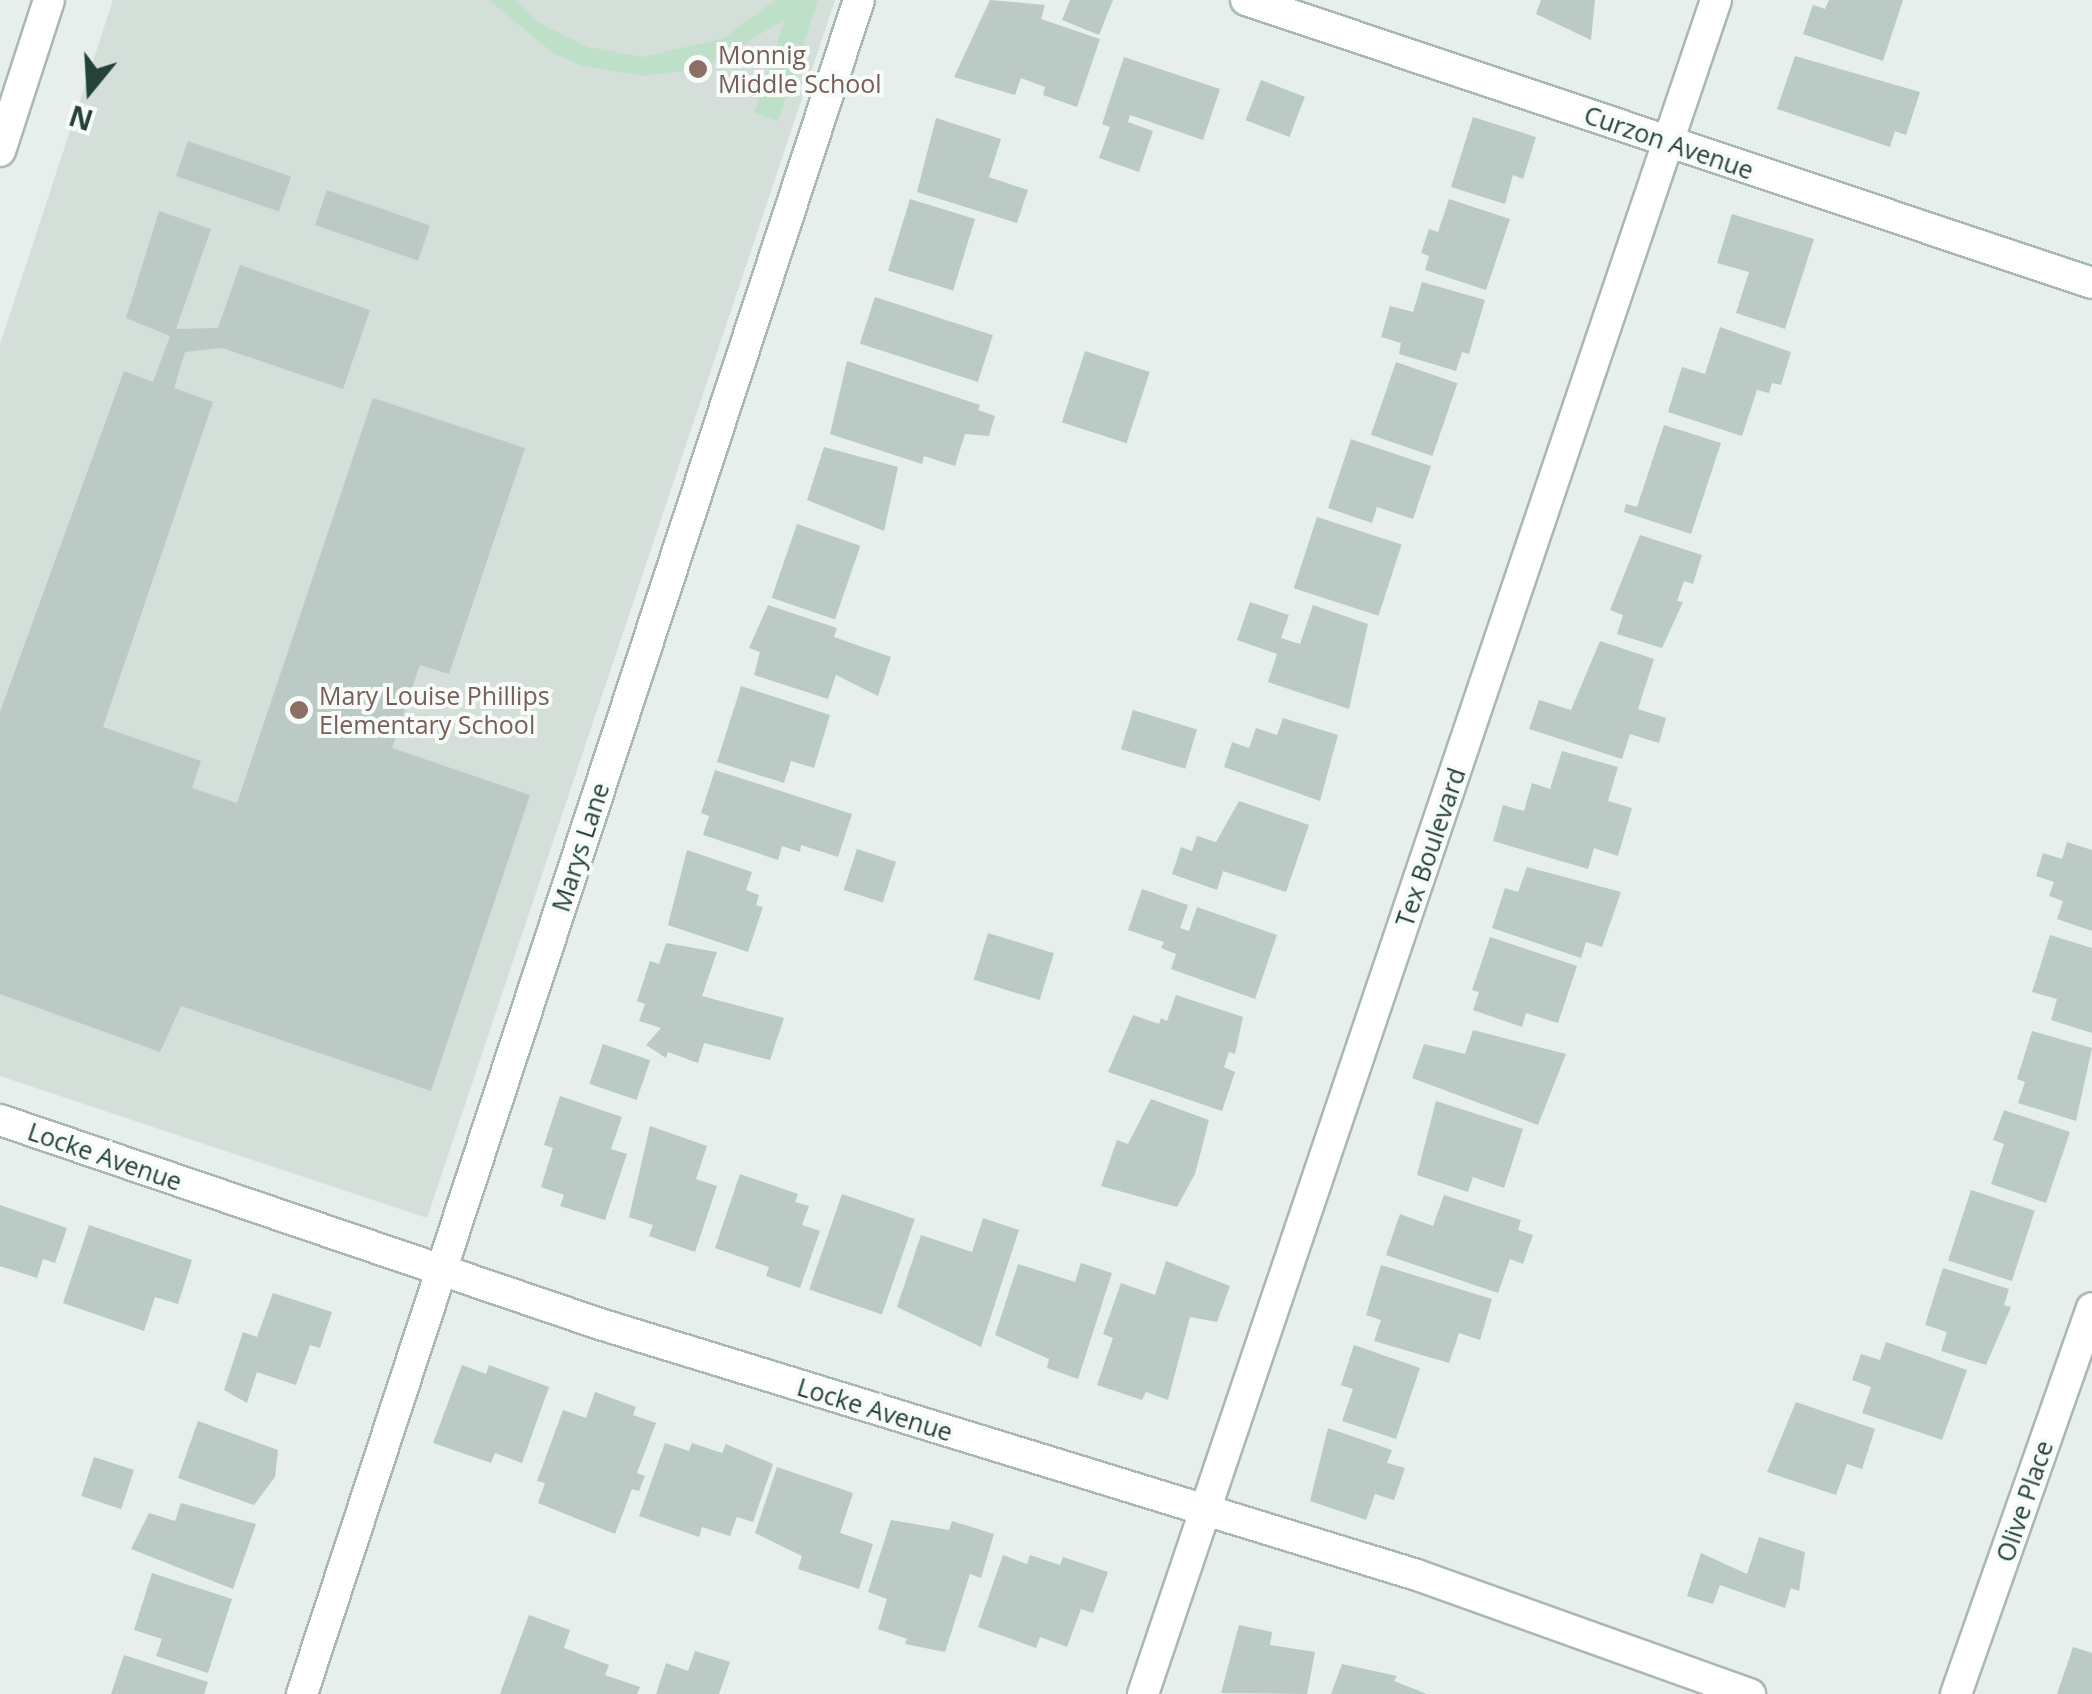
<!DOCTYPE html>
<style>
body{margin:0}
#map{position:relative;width:2092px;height:1694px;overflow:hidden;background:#e6efeb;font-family:"Open Sans",sans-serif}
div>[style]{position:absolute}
.built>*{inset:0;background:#d4dfda}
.green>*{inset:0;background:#bfe0c8}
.building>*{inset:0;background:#bbcac4;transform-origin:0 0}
.roads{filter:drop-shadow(2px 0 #a8b8b2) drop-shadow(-2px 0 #a8b8b2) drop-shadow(0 2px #a8b8b2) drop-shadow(0 -2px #a8b8b2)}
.street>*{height:30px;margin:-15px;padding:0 15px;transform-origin:15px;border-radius:15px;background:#fff}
.dots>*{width:28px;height:28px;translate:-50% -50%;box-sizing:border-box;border:5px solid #f7fbf9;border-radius:50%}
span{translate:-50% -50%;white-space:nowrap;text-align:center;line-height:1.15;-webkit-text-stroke:8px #f7fbf9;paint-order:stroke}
.education-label{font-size:25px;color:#785e54}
.left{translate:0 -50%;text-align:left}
.street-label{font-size:25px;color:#24423a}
.north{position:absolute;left:40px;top:40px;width:100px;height:100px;-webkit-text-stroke:8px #f7fbf9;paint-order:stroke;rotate:198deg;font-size:28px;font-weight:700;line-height:40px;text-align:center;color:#24423a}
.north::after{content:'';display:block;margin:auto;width:35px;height:45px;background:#24423a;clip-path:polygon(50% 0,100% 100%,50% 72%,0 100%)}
</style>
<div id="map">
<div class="built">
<div style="clip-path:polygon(113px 0,835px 0,427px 1218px,0 1076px,0 344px)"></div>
</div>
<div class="green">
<div style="clip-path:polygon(489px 0,515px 0,538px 22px,588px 47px,643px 57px,724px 38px,775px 0,818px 0,778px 121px,754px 113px,785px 19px,704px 68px,643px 76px,582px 66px,553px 53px)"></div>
</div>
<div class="building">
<div style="clip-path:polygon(990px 0,1045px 5px,1041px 19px,1100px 39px,1077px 107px,1043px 95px,1045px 87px,1021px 78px,1015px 95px,954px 77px)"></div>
<div style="clip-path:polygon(1070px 0,1113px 0,1099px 35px,1062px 20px)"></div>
<div style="clip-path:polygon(1541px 0,1595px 0,1591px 40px,1536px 14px)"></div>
<div style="clip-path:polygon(1829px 0,1903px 0,1883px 61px,1803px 34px,1813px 5px,1825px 9px)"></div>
<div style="clip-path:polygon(1795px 56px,1920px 92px,1906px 135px,1895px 131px,1890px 147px,1777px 109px)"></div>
<div style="clip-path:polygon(1124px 57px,1220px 89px,1203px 140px,1130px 115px,1128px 122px,1153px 131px,1139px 172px,1099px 158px,1110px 127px,1102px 124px)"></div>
<div style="left:1261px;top:80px;width:47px;height:43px;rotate:21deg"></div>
<div style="clip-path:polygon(1473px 117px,1536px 137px,1523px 179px,1513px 175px,1505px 204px,1451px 187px)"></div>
<div style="clip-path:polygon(936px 118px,1001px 139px,989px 177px,1028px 190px,1017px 223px,917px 192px)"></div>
<div style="left:188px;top:141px;width:109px;height:37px;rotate:19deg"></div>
<div style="left:327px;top:190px;width:109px;height:37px;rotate:19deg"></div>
<div style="left:910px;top:199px;width:68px;height:75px;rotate:17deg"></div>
<div style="clip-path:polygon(1449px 199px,1510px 219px,1486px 290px,1425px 270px,1429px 256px,1421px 253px,1429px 229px,1438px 232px)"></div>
<div style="clip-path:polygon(159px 211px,211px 229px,176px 329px,218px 328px,240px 265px,370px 310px,343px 389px,222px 348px,185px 352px,174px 388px,213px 402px,103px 727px,201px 761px,192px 788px,237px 803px,373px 398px,525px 448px,449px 674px,420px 665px,392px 748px,530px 795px,431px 1091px,181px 1006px,160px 1052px,0 994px,0 712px,124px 371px,153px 382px,170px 336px,126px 318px)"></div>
<div style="clip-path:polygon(1732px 214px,1814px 239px,1785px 329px,1736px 313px,1749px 272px,1717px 263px)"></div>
<div style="clip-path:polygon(1422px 282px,1485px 300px,1469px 354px,1462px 352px,1456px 371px,1399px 354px,1401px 343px,1381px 337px,1390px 306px,1413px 312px)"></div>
<div style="left:875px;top:297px;width:124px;height:49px;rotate:18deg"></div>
<div style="clip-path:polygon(1720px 327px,1791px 352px,1781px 385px,1772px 383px,1769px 393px,1757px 390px,1742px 436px,1668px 412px,1682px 367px,1705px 374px)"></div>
<div style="left:1085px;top:351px;width:68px;height:75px;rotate:18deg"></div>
<div style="clip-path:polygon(847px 361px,980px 405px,978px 410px,995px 416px,989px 436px,965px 434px,955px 466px,924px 456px,922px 464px,830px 434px)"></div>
<div style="left:1396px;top:362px;width:65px;height:77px;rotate:19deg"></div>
<div style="clip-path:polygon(1664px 425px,1721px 443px,1691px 534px,1624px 512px,1626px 504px,1637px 507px)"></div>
<div style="clip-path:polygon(1351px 439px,1431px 466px,1413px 519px,1377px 507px,1372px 523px,1328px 508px)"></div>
<div style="clip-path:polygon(824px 447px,898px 467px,884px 531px,807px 500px)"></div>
<div style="left:1317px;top:517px;width:89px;height:75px;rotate:18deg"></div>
<div style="left:797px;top:524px;width:67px;height:78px;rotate:19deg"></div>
<div style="clip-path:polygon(1640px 535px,1702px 555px,1693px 584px,1684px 581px,1677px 601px,1683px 602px,1662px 648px,1617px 634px,1623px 615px,1610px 610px)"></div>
<div style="clip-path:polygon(1250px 602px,1289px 615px,1281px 638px,1300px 644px,1313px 605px,1368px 624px,1349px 709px,1268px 682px,1277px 654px,1237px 640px)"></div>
<div style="clip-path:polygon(768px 605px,837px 628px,834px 637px,891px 657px,878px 696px,836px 675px,828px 699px,754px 675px,760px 652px,749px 648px)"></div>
<div style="clip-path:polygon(1600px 641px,1654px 659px,1638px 709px,1666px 718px,1659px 743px,1630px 734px,1622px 759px,1529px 729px,1539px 700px,1571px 710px)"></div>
<div style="clip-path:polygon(741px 686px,830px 715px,814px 768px,791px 761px,784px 783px,717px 762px)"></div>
<div style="left:1133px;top:710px;width:67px;height:41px;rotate:17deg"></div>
<div style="clip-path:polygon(1283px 718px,1338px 735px,1320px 801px,1224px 767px,1232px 742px,1249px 748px,1256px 728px,1277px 735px)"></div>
<div style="clip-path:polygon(1562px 751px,1618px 767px,1608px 801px,1632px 808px,1618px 856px,1594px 848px,1588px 869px,1493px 841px,1503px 805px,1524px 811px,1532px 783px,1550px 789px)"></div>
<div style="clip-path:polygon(715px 770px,852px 814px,838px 857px,801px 845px,800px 852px,782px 846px,778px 860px,703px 835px,709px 816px,701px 813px)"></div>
<div style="clip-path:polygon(1239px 801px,1309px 825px,1286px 892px,1223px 871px,1217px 890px,1172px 874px,1181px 847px,1192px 851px,1197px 836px,1216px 842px)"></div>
<div style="clip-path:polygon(2067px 842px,2092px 850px,2092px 931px,2057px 919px,2063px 901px,2049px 896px,2054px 882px,2036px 876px,2043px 853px,2062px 859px)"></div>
<div style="left:857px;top:849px;width:41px;height:43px;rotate:18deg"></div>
<div style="clip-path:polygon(687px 850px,752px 872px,746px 890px,759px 895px,756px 905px,763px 907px,748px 952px,668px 925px)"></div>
<div style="clip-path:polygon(1527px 867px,1621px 892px,1602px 947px,1586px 942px,1581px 958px,1492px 928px,1505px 888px,1518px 892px)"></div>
<div style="clip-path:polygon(1142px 889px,1188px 905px,1180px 928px,1189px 931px,1197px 907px,1277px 935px,1255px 999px,1171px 969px,1176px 954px,1161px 948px,1164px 942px,1128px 930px)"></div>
<div style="left:988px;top:933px;width:69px;height:49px;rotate:17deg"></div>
<div style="clip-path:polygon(2050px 935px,2092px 948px,2092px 1033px,2051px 1020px,2057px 999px,2032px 992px)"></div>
<div style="clip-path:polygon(1490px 937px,1577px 966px,1558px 1023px,1526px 1013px,1522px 1027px,1473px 1010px,1479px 992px,1472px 990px)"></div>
<div style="clip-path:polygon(666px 943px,717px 952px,702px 996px,784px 1018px,770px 1060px,704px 1043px,698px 1063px,668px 1052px,666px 1058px,646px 1045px,661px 1028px,639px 1021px,645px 1004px,637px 1001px,650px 961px,659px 964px)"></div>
<div style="clip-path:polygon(1176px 995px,1243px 1017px,1235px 1054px,1229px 1052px,1224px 1067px,1235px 1072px,1222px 1111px,1108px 1072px,1133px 1015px,1159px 1024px,1161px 1018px,1167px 1021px)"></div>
<div style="clip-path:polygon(1473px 1030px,1566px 1054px,1538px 1125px,1412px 1078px,1424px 1044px,1465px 1054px)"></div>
<div style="clip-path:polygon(2032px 1031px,2092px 1048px,2076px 1121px,2018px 1103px,2025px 1082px,2017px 1079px)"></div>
<div style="left:603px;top:1044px;width:50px;height:42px;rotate:19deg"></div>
<div style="clip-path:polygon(560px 1096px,622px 1117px,611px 1149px,627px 1154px,605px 1220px,560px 1206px,564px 1195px,541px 1187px,553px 1148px,544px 1145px)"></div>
<div style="clip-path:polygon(1151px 1099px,1209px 1120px,1195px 1174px,1177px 1207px,1101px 1186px,1117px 1140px,1128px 1144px)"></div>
<div style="clip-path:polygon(1436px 1101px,1523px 1129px,1504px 1188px,1473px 1177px,1468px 1192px,1417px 1175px)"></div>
<div style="clip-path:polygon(2004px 1110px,2070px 1132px,2046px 1203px,1991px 1184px,2004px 1144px,1993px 1140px)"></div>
<div style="clip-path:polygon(650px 1126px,707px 1146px,696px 1179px,717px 1186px,695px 1252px,649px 1236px,653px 1225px,629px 1217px)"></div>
<div style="clip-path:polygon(740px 1174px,798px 1194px,795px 1202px,809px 1206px,802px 1225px,820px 1231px,800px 1288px,766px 1276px,769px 1267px,715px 1248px)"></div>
<div style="left:1971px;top:1190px;width:67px;height:74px;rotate:18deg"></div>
<div style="left:842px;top:1194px;width:77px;height:101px;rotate:19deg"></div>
<div style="clip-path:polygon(1444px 1195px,1521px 1220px,1518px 1230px,1533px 1235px,1523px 1264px,1510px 1259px,1498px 1293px,1386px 1255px,1400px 1214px,1433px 1226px)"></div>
<div style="clip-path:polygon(0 1205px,67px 1228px,55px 1263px,43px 1259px,37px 1278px,0 1266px)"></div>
<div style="clip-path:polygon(983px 1218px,1019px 1230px,981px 1347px,897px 1307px,921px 1235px,972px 1252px)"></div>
<div style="clip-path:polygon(89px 1225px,192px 1260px,178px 1304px,155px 1297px,144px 1331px,63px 1303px)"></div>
<div style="clip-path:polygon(1166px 1261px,1230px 1286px,1217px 1322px,1190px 1317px,1168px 1400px,1146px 1392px,1142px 1400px,1097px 1385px,1113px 1338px,1103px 1334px,1121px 1283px,1155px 1295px)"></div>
<div style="clip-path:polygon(1081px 1263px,1112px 1273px,1078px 1379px,1047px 1368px,1049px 1359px,995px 1335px,1018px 1264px,1075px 1282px)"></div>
<div style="clip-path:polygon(1381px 1265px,1492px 1299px,1480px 1340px,1459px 1333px,1449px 1363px,1374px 1341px,1381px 1320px,1366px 1315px)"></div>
<div style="clip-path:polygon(1943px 1268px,2009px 1289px,2004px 1305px,2011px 1307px,1986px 1365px,1941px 1351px,1947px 1332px,1925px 1325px)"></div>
<div style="clip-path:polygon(273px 1293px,332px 1312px,320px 1348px,310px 1345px,296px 1385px,257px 1372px,247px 1403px,224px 1390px,243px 1332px,257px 1337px)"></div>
<div style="clip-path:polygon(1886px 1342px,1967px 1370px,1942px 1440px,1862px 1413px,1871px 1387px,1852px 1380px,1861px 1354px,1880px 1360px)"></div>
<div style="clip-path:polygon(1354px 1345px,1420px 1368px,1396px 1439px,1342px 1421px,1353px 1389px,1341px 1385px)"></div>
<div style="clip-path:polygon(462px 1365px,486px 1374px,489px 1365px,549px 1387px,522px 1463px,495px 1453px,491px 1463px,433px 1443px)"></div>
<div style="clip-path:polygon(595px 1392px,636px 1407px,633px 1415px,656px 1423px,637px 1473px,645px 1476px,639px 1491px,632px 1489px,615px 1534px,538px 1503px,545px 1483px,537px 1481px,563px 1410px,586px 1418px)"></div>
<div style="clip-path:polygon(1796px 1402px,1875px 1429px,1862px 1469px,1847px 1464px,1836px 1495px,1767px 1472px)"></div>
<div style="clip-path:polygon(198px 1421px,278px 1450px,275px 1477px,254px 1505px,178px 1478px)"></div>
<div style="clip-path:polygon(1328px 1428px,1392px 1450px,1387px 1463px,1405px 1468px,1394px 1500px,1375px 1494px,1366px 1520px,1310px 1501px)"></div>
<div style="clip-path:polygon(665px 1443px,689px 1451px,692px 1443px,722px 1453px,726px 1444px,773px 1464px,753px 1522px,737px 1517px,730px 1536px,702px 1527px,699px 1537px,639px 1516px)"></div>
<div style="left:94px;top:1457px;width:42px;height:41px;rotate:18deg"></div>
<div style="clip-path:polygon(777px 1467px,853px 1493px,840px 1533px,873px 1544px,859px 1589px,798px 1569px,802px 1556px,755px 1533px)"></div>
<div style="clip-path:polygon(181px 1503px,256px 1524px,233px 1589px,131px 1549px,149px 1513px,175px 1521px)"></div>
<div style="clip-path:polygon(891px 1520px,949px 1530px,952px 1521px,994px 1534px,981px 1578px,970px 1574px,945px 1652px,905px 1644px,907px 1639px,878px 1629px,887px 1599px,868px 1592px)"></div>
<div style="clip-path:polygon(1759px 1537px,1805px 1552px,1799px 1591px,1791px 1588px,1785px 1608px,1720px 1585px,1713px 1604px,1687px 1596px,1701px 1553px,1747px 1574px)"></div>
<div style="clip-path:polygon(1003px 1555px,1027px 1564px,1030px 1555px,1060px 1565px,1063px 1557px,1108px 1572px,1093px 1613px,1081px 1609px,1067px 1647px,1040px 1637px,1036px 1648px,978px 1627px)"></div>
<div style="clip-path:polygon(152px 1573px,232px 1599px,208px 1673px,156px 1656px,162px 1639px,134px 1630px)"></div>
<div style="clip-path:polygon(529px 1615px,570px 1630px,564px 1648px,609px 1665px,605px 1675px,640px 1687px,637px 1694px,500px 1694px)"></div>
<div style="clip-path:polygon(1239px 1625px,1272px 1632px,1270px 1645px,1315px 1652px,1307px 1694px,1221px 1693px)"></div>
<div style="clip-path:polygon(2073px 1647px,2092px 1653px,2092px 1694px,2057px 1694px)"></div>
<div style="clip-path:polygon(695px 1651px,730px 1662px,719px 1694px,656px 1694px,666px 1663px,688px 1671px)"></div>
<div style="clip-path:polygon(124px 1655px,208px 1682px,204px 1694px,111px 1694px)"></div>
<div style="clip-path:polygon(1342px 1664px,1397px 1676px,1394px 1681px,1427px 1694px,1331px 1694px)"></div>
</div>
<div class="roads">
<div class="street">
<div style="left:1246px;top:0;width:892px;rotate:18.5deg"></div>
<div style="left:0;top:151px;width:159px;rotate:-72deg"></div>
<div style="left:0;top:1120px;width:634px;rotate:18.78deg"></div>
<div style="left:600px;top:1324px;width:855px;rotate:17.08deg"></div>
<div style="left:1417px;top:1575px;width:354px;rotate:19.7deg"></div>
<div style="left:302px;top:1694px;width:1783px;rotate:-71.8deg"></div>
<div style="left:1143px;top:1694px;width:1788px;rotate:-71.31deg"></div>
<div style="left:1956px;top:1694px;width:409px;rotate:-70.6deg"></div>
</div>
</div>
<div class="dots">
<div style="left:698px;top:69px;background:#8d6e63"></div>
<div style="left:299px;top:710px;background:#8d6e63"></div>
</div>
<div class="education-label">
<span class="left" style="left:718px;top:69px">Monnig<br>Middle School</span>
<span class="left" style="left:319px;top:710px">Mary Louise Phillips<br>Elementary School</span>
</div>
<div class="street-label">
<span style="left:1669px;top:142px;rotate:19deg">Curzon Avenue</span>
<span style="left:580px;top:847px;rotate:-72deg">Marys Lane</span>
<span style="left:1430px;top:847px;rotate:-71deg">Tex Boulevard</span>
<span style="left:105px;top:1156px;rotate:19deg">Locke Avenue</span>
<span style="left:875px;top:1409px;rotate:17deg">Locke Avenue</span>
<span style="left:2024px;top:1501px;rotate:-71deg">Olive Place</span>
</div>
<div class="north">N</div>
</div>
